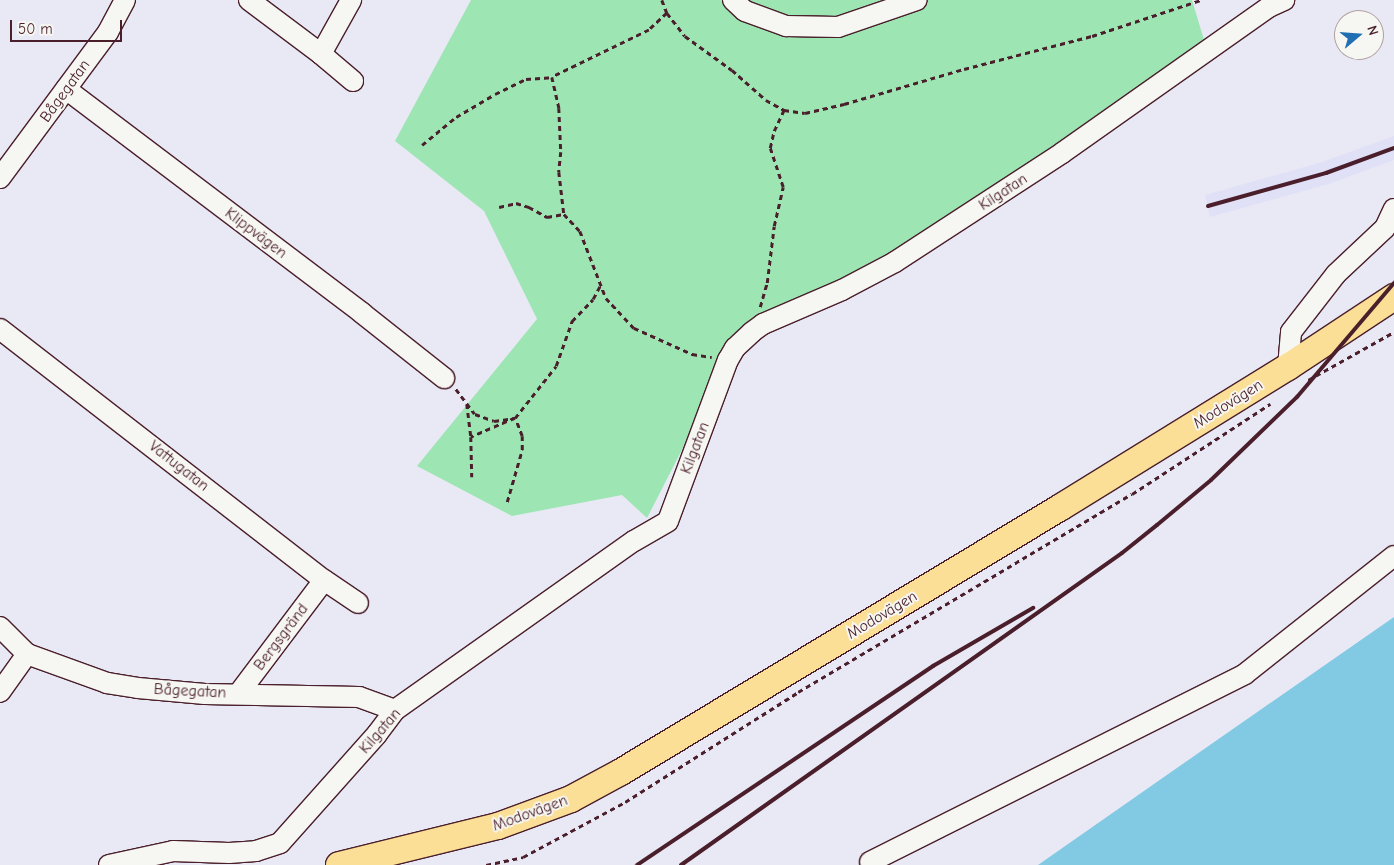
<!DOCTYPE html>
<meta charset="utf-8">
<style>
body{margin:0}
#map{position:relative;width:1394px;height:865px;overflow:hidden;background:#e9e9f5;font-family:"Comic Neue",sans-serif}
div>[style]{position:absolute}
.built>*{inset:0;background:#e0e0f7}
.green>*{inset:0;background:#9de6b4}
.water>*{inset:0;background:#82c9e3}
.path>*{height:2.5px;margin-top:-1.25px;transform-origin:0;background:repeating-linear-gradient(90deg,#4a1f2b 0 5px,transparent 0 9px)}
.roads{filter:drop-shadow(1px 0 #4a1f2b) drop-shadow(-1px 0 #4a1f2b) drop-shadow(0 1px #4a1f2b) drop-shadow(0 -1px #4a1f2b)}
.minor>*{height:20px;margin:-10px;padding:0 10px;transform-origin:10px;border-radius:10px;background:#f6f6f2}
.major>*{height:26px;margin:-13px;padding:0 13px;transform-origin:13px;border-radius:13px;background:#fbdf96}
.rail>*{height:4px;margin:-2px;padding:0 2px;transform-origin:2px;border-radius:2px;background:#4a1f2b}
span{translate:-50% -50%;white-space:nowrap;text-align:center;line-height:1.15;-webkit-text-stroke:4px #f6f6f2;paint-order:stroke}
.street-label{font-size:16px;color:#4a1f2b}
.north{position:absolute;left:1334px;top:10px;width:50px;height:50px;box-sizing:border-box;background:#f6f6f2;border:1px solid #b1a0a2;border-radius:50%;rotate:72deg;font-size:14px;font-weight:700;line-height:20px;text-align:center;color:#4a1f2b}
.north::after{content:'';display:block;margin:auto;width:18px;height:22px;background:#1f6fb2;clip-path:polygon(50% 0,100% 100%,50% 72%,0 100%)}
.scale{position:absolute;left:10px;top:20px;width:112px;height:22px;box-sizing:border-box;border:2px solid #4a1f2b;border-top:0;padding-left:6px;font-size:15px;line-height:18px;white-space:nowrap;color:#4a1f2b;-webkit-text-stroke:4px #f6f6f2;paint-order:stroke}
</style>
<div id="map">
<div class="built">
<div style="clip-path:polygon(1394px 136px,1394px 160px,1329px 184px,1210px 217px,1205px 195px,1322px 162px)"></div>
</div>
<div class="green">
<div style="clip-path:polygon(471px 0,1192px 0,1204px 40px,1112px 110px,895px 262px,763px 324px,728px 360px,647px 518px,622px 495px,512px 516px,417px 466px,537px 319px,484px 211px,395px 141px)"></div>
</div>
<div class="water">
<div style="clip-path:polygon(1394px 617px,1394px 865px,1038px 865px,1174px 770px)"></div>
</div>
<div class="path">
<div style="left:662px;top:0;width:14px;rotate:69deg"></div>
<div style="left:667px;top:13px;width:29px;rotate:52deg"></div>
<div style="left:685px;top:36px;width:58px;rotate:35.9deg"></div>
<div style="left:732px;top:70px;width:45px;rotate:41.4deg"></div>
<div style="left:766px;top:100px;width:21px;rotate:29deg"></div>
<div style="left:784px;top:110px;width:21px;rotate:8deg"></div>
<div style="left:805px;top:113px;width:40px;rotate:-13deg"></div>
<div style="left:844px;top:104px;width:125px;rotate:-16.3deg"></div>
<div style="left:964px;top:69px;width:132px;rotate:-14.5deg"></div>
<div style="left:1092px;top:36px;width:115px;rotate:-18.3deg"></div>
<div style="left:667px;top:13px;width:25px;rotate:137deg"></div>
<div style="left:649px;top:30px;width:108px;rotate:154.1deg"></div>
<div style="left:552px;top:77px;width:32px;rotate:77deg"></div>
<div style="left:559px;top:108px;width:44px;rotate:87.4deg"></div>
<div style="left:561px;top:152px;width:20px;rotate:96deg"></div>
<div style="left:559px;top:172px;width:42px;rotate:83.2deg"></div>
<div style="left:564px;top:214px;width:23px;rotate:47deg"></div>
<div style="left:580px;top:231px;width:72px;rotate:68.8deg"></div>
<div style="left:606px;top:298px;width:41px;rotate:47deg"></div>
<div style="left:634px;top:328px;width:64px;rotate:24.1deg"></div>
<div style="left:692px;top:354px;width:20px;rotate:9deg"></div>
<div style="left:422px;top:145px;width:44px;rotate:-39.5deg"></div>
<div style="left:456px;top:117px;width:45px;rotate:-30.5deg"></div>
<div style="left:495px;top:94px;width:34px;rotate:-26deg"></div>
<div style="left:526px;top:79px;width:26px;rotate:-4deg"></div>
<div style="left:499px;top:207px;width:17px;rotate:-13deg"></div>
<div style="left:516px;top:203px;width:14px;rotate:17deg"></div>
<div style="left:529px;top:207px;width:21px;rotate:29deg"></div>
<div style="left:547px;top:217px;width:17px;rotate:-10deg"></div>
<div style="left:760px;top:307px;width:25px;rotate:-74deg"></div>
<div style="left:767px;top:283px;width:57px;rotate:-83deg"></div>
<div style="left:774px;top:226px;width:40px;rotate:-77deg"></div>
<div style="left:783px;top:187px;width:41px;rotate:-108.4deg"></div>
<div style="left:770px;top:148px;width:17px;rotate:-77deg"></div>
<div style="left:774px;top:131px;width:23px;rotate:-65deg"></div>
<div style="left:1308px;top:380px;width:98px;rotate:-29.2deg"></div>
<div style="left:456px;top:389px;width:31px;rotate:53deg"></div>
<div style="left:475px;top:414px;width:20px;rotate:20deg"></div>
<div style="left:494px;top:421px;width:21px;rotate:-8deg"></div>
<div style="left:515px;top:418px;width:48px;rotate:156.6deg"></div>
<div style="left:471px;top:437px;width:40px;rotate:88.6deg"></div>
<div style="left:467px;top:404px;width:33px;rotate:83deg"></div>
<div style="left:507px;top:502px;width:54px;rotate:-73.9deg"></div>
<div style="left:522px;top:450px;width:14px;rotate:-90deg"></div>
<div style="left:522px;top:436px;width:19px;rotate:-111deg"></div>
<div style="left:515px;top:418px;width:66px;rotate:-51.7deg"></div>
<div style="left:556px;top:366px;width:48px;rotate:-70.4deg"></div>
<div style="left:572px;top:321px;width:30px;rotate:-46deg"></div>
<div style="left:593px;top:299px;width:15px;rotate:-62deg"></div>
<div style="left:486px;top:865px;width:38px;rotate:-12deg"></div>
<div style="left:523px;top:857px;width:116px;rotate:-28.3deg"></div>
<div style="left:625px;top:802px;width:205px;rotate:-32.4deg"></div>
<div style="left:798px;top:692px;width:388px;rotate:-30.7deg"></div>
<div style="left:1132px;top:494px;width:165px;rotate:-33.1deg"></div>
</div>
<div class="roads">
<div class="minor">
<div style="left:249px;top:0;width:90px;rotate:36.9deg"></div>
<div style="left:321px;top:54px;width:62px;rotate:-60.9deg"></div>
<div style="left:733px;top:0;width:16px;rotate:43deg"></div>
<div style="left:745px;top:11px;width:44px;rotate:20.1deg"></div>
<div style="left:786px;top:26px;width:52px;rotate:1.1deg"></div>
<div style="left:838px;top:27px;width:83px;rotate:-18.9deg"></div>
<div style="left:321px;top:54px;width:42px;rotate:40.2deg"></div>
<div style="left:66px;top:89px;width:371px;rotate:37.1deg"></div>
<div style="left:362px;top:313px;width:105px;rotate:38.4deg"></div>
<div style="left:0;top:178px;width:182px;rotate:-53.5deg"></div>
<div style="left:108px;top:32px;width:36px;rotate:-62deg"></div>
<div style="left:0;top:329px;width:410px;rotate:37.8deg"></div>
<div style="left:324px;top:580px;width:41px;rotate:34.1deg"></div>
<div style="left:1288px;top:367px;width:35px;rotate:-85deg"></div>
<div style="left:1291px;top:332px;width:73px;rotate:-52.2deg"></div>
<div style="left:1336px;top:274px;width:67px;rotate:-43.2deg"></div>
<div style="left:1385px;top:228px;width:21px;rotate:-65deg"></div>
<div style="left:0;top:627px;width:38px;rotate:45deg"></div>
<div style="left:27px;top:654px;width:85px;rotate:19.9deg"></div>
<div style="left:107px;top:683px;width:31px;rotate:9deg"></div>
<div style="left:138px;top:688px;width:67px;rotate:5.1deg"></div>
<div style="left:205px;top:694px;width:154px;rotate:1.1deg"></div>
<div style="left:359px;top:697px;width:38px;rotate:20deg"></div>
<div style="left:0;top:692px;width:47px;rotate:-54.6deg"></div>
<div style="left:239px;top:693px;width:141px;rotate:-53deg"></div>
<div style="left:870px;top:862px;width:419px;rotate:-26.6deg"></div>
<div style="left:1245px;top:674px;width:190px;rotate:-38.4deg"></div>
<div style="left:109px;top:865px;width:66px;rotate:-12.3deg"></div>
<div style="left:173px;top:851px;width:56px;rotate:2deg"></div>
<div style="left:229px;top:853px;width:27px;rotate:-4deg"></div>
<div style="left:256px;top:851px;width:25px;rotate:-18deg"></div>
<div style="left:280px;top:843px;width:146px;rotate:-48.3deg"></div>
<div style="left:377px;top:734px;width:30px;rotate:-53deg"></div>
<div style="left:395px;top:710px;width:293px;rotate:-35.3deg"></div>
<div style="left:634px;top:541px;width:39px;rotate:-30deg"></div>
<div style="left:668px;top:521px;width:172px;rotate:-69.6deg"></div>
<div style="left:728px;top:360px;width:14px;rotate:-60deg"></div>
<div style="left:735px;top:348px;width:23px;rotate:-43deg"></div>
<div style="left:752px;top:332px;width:14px;rotate:-36deg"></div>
<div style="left:763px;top:324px;width:86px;rotate:-23.3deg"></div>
<div style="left:842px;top:290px;width:60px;rotate:-27.8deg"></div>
<div style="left:895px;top:262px;width:199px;rotate:-33.1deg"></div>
<div style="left:1062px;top:153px;width:253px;rotate:-35.2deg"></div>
<div style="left:1269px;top:7px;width:17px;rotate:-25deg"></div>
</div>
<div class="major">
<div style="left:339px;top:865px;width:164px;rotate:-13.8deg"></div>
<div style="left:498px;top:826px;width:78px;rotate:-20.3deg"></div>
<div style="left:571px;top:799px;width:57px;rotate:-28.4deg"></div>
<div style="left:621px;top:772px;width:514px;rotate:-31.06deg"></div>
<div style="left:1061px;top:507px;width:267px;rotate:-31.7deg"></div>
<div style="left:1288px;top:367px;width:127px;rotate:-33.4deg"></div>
</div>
</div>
<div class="rail">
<div style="left:1208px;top:206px;width:123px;rotate:-15.6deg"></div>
<div style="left:1326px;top:173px;width:72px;rotate:-20.2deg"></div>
<div style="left:637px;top:865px;width:357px;rotate:-33.9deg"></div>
<div style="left:933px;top:666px;width:116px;rotate:-30.1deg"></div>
<div style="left:681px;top:865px;width:540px;rotate:-35.28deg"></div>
<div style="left:1122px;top:553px;width:45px;rotate:-38.7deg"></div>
<div style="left:1157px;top:525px;width:70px;rotate:-39.8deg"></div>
<div style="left:1211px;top:480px;width:120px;rotate:-44deg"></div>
<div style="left:1297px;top:397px;width:150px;rotate:-49.6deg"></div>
</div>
<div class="street-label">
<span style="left:65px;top:91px;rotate:-54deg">Bågegatan</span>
<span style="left:1003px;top:192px;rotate:-33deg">Kilgatan</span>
<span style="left:256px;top:233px;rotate:37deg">Klippvägen</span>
<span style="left:1228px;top:404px;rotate:-32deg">Modovägen</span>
<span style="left:695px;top:448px;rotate:-69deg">Kilgatan</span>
<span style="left:179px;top:466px;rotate:38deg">Vattugatan</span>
<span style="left:882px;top:615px;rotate:-31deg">Modovägen</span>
<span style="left:281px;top:637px;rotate:-53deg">Bergsgränd</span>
<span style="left:190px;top:691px;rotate:3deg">Bågegatan</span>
<span style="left:380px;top:731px;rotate:-49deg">Kilgatan</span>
<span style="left:530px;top:813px;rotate:-20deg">Modovägen</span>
</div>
<div class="north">N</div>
<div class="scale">50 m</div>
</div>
